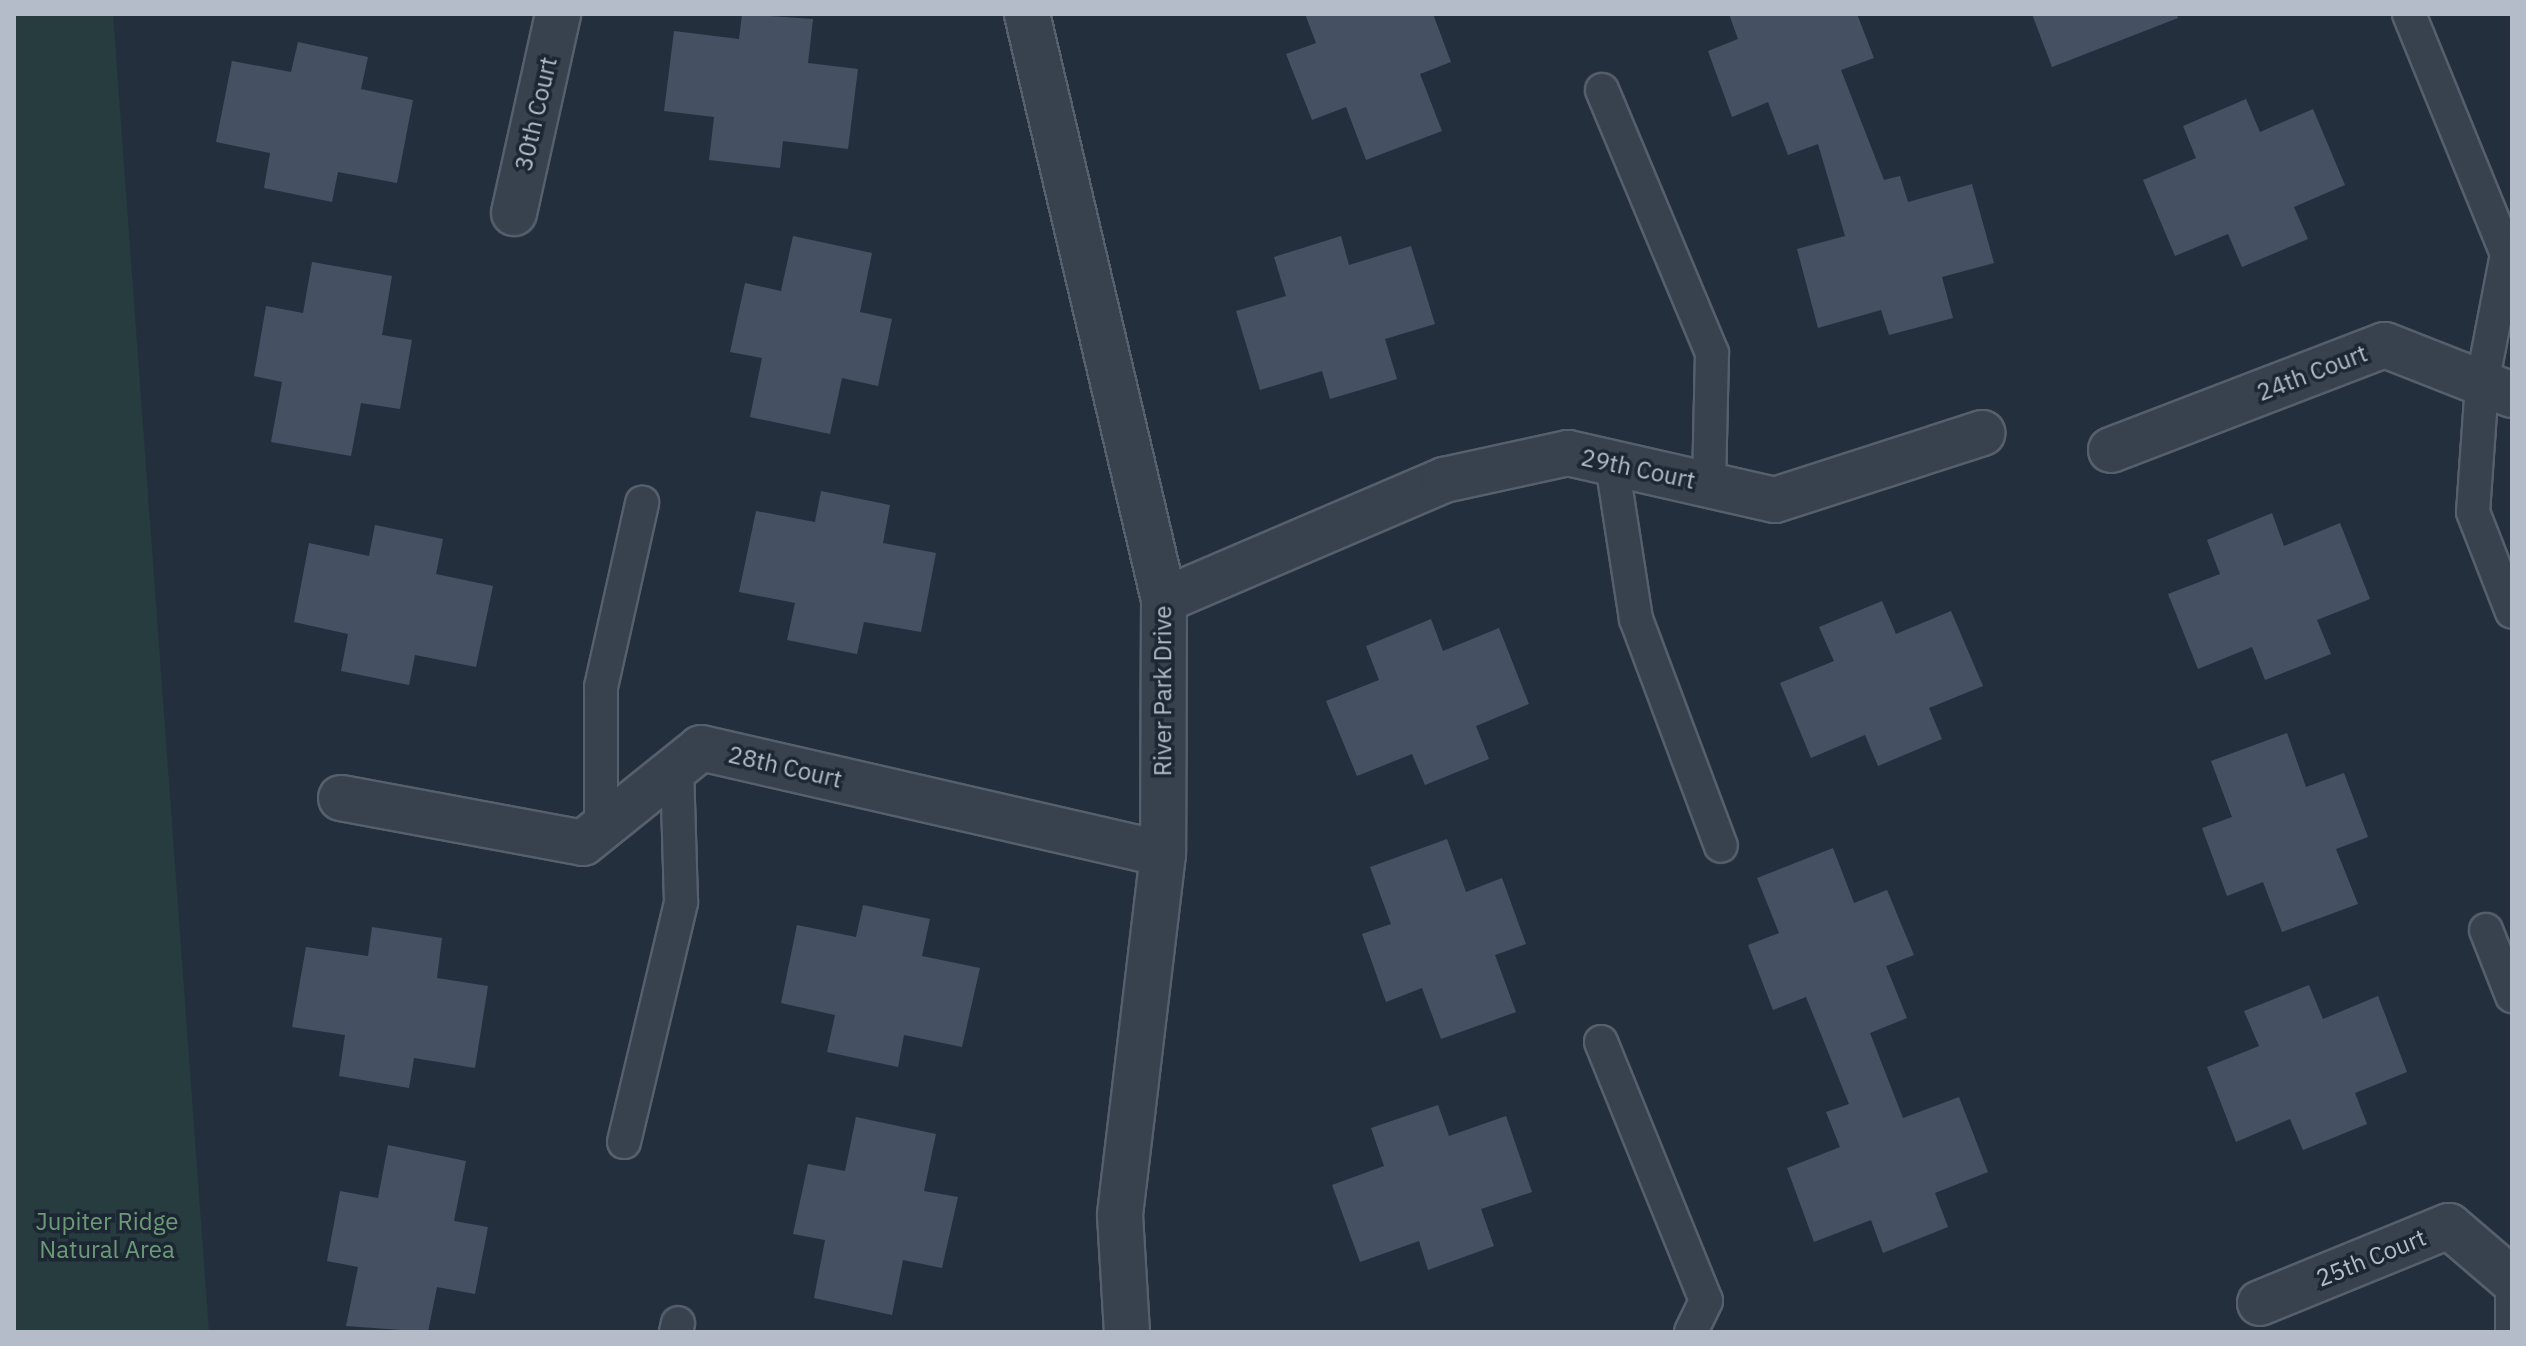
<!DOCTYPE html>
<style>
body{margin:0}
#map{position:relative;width:2526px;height:1346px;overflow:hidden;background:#242f3e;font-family:"IBM Plex Sans",sans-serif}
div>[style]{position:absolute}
.green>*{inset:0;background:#263c3f}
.building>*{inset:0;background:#455162}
.roads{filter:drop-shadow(2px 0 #565f6c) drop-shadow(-2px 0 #565f6c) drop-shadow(0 2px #565f6c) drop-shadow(0 -2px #565f6c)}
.service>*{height:32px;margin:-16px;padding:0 16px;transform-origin:16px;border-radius:16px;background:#38414e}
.minor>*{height:44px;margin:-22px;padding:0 22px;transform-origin:22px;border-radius:22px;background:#38414e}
span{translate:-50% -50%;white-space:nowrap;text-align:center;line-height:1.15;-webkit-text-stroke:7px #1d2633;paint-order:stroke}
.street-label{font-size:24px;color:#b4bcc9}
.park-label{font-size:24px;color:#6b9a76}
.frame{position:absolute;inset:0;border:16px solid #b4bcc9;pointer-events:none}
</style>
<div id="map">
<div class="green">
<div style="clip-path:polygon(14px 14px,113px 14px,209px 1332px,14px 1332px)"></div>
</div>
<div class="building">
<div style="clip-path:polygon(742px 14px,813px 19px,808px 63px,858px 69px,848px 149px,783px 141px,780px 168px,709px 160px,714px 117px,664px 111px,674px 31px,739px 39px)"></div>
<div style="clip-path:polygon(1305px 14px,1433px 14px,1451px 62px,1420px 74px,1442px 131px,1366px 160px,1346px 107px,1312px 120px,1286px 54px,1316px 43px)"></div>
<div style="clip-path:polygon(1729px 14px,1857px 14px,1874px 58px,1841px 70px,1884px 180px,1900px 176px,1908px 202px,1972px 184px,1994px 263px,1942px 277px,1953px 318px,1889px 335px,1881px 310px,1818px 328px,1797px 249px,1845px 236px,1818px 144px,1788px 155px,1768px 102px,1732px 117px,1708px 51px,1738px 39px)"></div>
<div style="clip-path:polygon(2032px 14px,2177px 14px,2178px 18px,2052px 67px)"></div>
<div style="clip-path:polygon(298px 42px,368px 57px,361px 89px,413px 100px,397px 183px,338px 172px,332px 202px,264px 188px,270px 153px,216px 142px,232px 61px,291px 72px)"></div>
<div style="clip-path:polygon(2246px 99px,2260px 132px,2313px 109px,2345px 185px,2294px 207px,2308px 239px,2242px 267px,2228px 234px,2175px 256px,2143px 180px,2196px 158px,2183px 126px)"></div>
<div style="clip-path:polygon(793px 236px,872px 253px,860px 312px,892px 319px,878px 386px,842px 378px,830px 434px,750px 417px,762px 358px,730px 352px,745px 283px,781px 291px)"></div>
<div style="clip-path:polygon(1341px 236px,1349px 265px,1411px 246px,1435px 324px,1385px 339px,1397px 379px,1330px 399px,1322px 371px,1260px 390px,1236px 311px,1286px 296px,1274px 257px)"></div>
<div style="clip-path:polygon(312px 262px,392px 276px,382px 335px,412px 340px,400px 409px,361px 403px,351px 456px,271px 442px,282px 382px,254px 376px,266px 306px,303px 313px)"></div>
<div style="clip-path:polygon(821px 491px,890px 505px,883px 543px,936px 553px,921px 632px,864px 622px,857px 654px,787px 640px,795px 603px,739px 592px,756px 511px,815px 522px)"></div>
<div style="clip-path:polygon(2272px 513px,2284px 546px,2340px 523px,2370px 599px,2317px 620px,2331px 654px,2265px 680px,2252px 647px,2198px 669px,2168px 594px,2220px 574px,2207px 540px)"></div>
<div style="clip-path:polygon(375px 525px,443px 539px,436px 574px,493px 586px,476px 667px,415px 655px,409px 685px,341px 671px,348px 634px,294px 622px,309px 543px,369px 556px)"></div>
<div style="clip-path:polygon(1882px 601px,1896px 634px,1951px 611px,1983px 686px,1929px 708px,1942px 739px,1878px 766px,1865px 735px,1811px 758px,1780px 683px,1834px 661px,1819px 627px)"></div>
<div style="clip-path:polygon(1431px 619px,1443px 651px,1499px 628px,1529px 704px,1476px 726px,1489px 759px,1425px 785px,1412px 754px,1357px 776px,1326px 701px,1379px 680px,1366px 646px)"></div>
<div style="clip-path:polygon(2287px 733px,2306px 787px,2344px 773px,2368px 837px,2336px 849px,2358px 904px,2282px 932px,2263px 882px,2227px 896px,2202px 828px,2232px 817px,2211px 761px)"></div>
<div style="clip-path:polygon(1447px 839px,1466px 892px,1502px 878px,1526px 944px,1495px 955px,1516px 1012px,1441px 1039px,1422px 988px,1386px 1002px,1362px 934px,1391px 924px,1370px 867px)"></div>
<div style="clip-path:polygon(1833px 848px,1854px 903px,1887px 890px,1914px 955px,1886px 966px,1907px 1018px,1870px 1033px,1903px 1118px,1959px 1097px,1988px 1172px,1935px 1193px,1948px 1227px,1883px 1253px,1871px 1220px,1814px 1242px,1787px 1168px,1840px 1147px,1826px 1112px,1849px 1104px,1806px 997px,1773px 1010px,1748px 945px,1779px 933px,1757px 878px)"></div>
<div style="clip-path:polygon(863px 905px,930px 919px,922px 956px,980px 968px,962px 1047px,904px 1035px,898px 1067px,827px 1052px,835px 1015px,781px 1003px,797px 925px,856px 937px)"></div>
<div style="clip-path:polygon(372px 927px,442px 938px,437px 978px,488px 986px,475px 1068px,414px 1058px,409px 1088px,339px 1076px,345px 1035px,292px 1027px,306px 947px,368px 956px)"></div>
<div style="clip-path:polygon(2309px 985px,2323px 1019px,2378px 996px,2407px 1072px,2355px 1093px,2367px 1124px,2303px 1150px,2290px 1119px,2236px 1142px,2207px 1067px,2259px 1046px,2244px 1011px)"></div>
<div style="clip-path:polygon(1438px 1105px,1449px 1136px,1506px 1116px,1532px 1192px,1481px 1209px,1494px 1246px,1428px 1270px,1419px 1241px,1360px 1262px,1332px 1185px,1384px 1166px,1371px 1128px)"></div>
<div style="clip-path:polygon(856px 1117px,936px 1134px,924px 1191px,958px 1197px,942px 1268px,903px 1260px,892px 1315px,814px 1298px,825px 1240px,793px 1234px,808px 1164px,845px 1171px)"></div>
<div style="clip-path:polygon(388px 1145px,466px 1161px,454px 1221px,488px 1227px,475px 1294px,437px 1287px,428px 1332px,346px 1326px,358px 1267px,327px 1261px,340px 1191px,378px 1198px)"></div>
</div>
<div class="roads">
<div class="service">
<div style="left:2409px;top:14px;width:259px;rotate:67.8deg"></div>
<div style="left:2507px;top:254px;width:132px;rotate:100.9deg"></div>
<div style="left:2482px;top:384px;width:128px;rotate:94deg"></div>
<div style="left:2473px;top:512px;width:107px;rotate:68.7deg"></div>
<div style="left:1602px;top:90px;width:285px;rotate:67.3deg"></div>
<div style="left:1712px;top:353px;width:131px;rotate:91.3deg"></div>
<div style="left:1612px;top:464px;width:157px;rotate:81.2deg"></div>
<div style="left:1636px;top:619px;width:242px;rotate:69.5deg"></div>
<div style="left:601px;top:828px;width:141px;rotate:-90deg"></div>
<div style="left:601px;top:687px;width:189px;rotate:-77.4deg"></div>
<div style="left:2486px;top:930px;width:71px;rotate:68.5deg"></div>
<div style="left:1601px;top:1042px;width:279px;rotate:67.9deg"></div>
<div style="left:1706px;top:1301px;width:34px;rotate:116deg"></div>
<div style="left:624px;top:1142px;width:247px;rotate:-76.6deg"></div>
<div style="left:681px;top:902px;width:135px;rotate:-91.7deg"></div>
<div style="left:2512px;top:1275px;width:57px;rotate:90deg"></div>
<div style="left:676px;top:1332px;width:9px;rotate:-77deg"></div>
</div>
<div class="minor">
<div style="left:1027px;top:14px;width:602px;rotate:76.84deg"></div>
<div style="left:1164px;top:600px;width:254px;rotate:90.2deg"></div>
<div style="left:1163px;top:854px;width:364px;rotate:96.8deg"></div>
<div style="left:1120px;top:1215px;width:117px;rotate:86.6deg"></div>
<div style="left:514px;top:213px;width:204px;rotate:-77.5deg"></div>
<div style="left:2111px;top:450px;width:293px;rotate:-21deg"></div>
<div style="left:2385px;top:345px;width:136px;rotate:21.5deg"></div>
<div style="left:1164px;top:600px;width:305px;rotate:-23.2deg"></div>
<div style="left:1444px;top:480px;width:127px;rotate:-12.3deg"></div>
<div style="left:1568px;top:453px;width:212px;rotate:12.8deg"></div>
<div style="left:1775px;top:500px;width:218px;rotate:-17.9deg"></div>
<div style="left:341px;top:798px;width:246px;rotate:10.5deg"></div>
<div style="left:583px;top:843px;width:151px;rotate:-38.8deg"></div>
<div style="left:701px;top:748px;width:474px;rotate:12.9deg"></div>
<div style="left:2260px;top:1303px;width:204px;rotate:-22.2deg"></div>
<div style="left:2449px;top:1226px;width:83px;rotate:40.6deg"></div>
</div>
</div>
<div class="street-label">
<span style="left:536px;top:114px;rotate:-77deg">30th Court</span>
<span style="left:2312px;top:373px;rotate:-21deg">24th Court</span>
<span style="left:1638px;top:469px;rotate:12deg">29th Court</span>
<span style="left:1163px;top:691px;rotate:-90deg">River Park Drive</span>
<span style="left:785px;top:767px;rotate:13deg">28th Court</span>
<span style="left:2371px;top:1258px;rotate:-22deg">25th Court</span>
</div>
<div class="park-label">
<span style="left:107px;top:1236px">Jupiter Ridge<br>Natural Area</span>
</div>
<div class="frame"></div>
</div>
